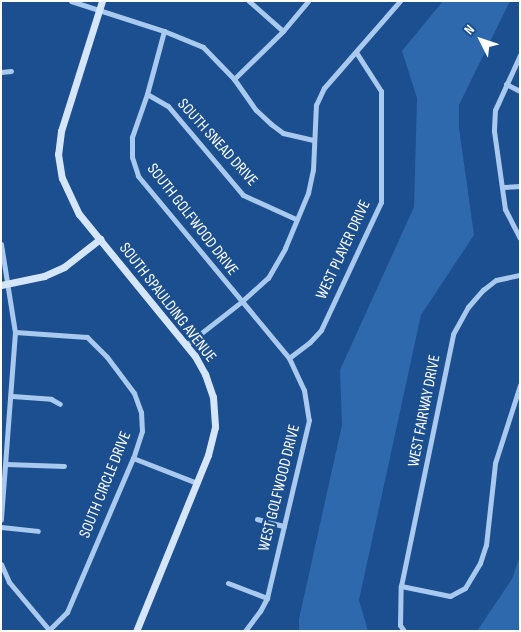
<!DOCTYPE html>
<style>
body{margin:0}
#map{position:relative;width:521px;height:632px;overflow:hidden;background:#1b4f8f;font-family:"Sofia Sans Condensed",sans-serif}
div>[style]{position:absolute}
.green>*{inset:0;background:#2e69ad}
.street>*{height:5px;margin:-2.5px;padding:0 2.5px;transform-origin:2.5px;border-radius:2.5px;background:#a9c9ee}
.secondary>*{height:7px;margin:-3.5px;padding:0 3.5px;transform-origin:3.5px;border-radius:3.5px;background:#d6e6fa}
span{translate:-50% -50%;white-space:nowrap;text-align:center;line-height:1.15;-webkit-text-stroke:5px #1b4f8f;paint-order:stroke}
.street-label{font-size:16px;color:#fff}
.frame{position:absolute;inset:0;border:2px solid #fff;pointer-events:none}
.north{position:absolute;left:456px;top:15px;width:50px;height:50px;-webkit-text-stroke:4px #1b4f8f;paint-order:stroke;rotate:311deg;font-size:14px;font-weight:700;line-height:20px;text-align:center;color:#fff}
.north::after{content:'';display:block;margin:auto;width:18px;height:22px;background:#fff;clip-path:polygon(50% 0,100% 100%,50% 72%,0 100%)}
</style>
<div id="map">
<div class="green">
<div style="clip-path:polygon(443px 1px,510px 1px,459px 105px,459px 128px,474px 235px,421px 315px,359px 600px,368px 631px,299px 631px,299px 619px,342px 425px,340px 370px,414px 207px,417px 98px,402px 51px)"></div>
<div style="clip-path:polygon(520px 556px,520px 631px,477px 631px,512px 579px)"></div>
</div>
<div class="street">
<div style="left:71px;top:1px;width:98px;rotate:17.9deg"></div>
<div style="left:164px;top:31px;width:42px;rotate:22.3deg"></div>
<div style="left:203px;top:47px;width:45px;rotate:45.9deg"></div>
<div style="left:234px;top:79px;width:38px;rotate:55deg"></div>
<div style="left:256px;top:110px;width:21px;rotate:43deg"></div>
<div style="left:271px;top:124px;width:15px;rotate:37deg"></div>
<div style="left:283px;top:133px;width:31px;rotate:13deg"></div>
<div style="left:249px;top:1px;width:45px;rotate:41.4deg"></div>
<div style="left:164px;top:31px;width:65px;rotate:105.1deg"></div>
<div style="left:147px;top:94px;width:46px;rotate:109.2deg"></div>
<div style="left:132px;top:137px;width:20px;rotate:90deg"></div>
<div style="left:132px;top:157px;width:20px;rotate:72deg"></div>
<div style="left:138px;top:176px;width:236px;rotate:50.3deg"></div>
<div style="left:289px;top:358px;width:35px;rotate:65deg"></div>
<div style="left:304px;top:390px;width:30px;rotate:81deg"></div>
<div style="left:309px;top:420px;width:183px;rotate:103.3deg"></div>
<div style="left:267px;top:598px;width:15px;rotate:118deg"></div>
<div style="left:260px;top:611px;width:25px;rotate:127deg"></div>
<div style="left:520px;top:55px;width:60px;rotate:114.4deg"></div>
<div style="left:495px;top:110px;width:21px;rotate:93deg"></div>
<div style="left:494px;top:131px;width:79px;rotate:82deg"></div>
<div style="left:505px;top:209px;width:33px;rotate:63deg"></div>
<div style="left:1px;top:72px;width:10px;rotate:-6deg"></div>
<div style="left:234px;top:79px;width:69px;rotate:-44.4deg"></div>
<div style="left:283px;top:31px;width:39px;rotate:-50deg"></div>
<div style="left:506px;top:84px;width:16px;rotate:27deg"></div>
<div style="left:147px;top:94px;width:24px;rotate:30deg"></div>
<div style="left:168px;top:106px;width:116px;rotate:49.9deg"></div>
<div style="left:243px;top:195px;width:58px;rotate:24.4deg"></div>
<div style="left:503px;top:187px;width:17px;rotate:-3deg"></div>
<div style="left:1px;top:244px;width:89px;rotate:81deg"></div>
<div style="left:15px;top:332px;width:188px;rotate:94.3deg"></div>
<div style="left:15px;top:332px;width:72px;rotate:4deg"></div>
<div style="left:87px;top:337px;width:28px;rotate:45deg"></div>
<div style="left:107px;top:357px;width:45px;rotate:53.1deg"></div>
<div style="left:134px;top:393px;width:20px;rotate:70deg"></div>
<div style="left:141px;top:412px;width:19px;rotate:87deg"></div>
<div style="left:142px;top:431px;width:28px;rotate:108deg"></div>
<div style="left:133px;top:458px;width:168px;rotate:113.2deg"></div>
<div style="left:67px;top:612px;width:25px;rotate:135deg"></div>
<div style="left:186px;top:345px;width:70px;rotate:-38deg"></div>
<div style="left:241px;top:302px;width:36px;rotate:-42deg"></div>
<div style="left:268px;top:278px;width:34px;rotate:-60deg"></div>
<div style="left:285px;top:248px;width:60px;rotate:-67.3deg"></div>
<div style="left:308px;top:193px;width:24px;rotate:-78deg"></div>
<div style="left:313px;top:170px;width:65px;rotate:-87.4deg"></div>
<div style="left:316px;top:105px;width:19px;rotate:-65deg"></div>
<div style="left:324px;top:88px;width:116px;rotate:-48.9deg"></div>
<div style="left:289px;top:358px;width:26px;rotate:-37deg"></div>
<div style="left:310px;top:342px;width:16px;rotate:-47deg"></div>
<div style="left:321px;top:330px;width:141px;rotate:-64.9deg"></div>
<div style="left:381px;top:202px;width:111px;rotate:-90deg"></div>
<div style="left:381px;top:91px;width:46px;rotate:-122.7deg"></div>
<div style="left:12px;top:396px;width:39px;rotate:4deg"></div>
<div style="left:51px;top:399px;width:10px;rotate:29deg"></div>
<div style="left:133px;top:458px;width:69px;rotate:21.3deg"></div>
<div style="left:6px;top:464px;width:58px;rotate:2deg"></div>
<div style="left:257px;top:519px;width:28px;rotate:15deg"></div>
<div style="left:1px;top:527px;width:37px;rotate:6deg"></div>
<div style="left:1px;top:564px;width:20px;rotate:66deg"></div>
<div style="left:9px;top:582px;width:64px;rotate:50.1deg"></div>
<div style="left:228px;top:583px;width:42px;rotate:21deg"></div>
<div style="left:401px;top:586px;width:50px;rotate:11.5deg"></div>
<div style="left:450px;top:596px;width:17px;rotate:-28deg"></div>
<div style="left:465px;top:588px;width:29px;rotate:-59deg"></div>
<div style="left:480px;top:563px;width:19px;rotate:-72deg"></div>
<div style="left:486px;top:545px;width:82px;rotate:-83.7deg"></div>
<div style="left:495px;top:463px;width:82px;rotate:-72.2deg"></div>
<div style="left:404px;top:631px;width:7px;rotate:-124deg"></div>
<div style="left:400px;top:625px;width:39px;rotate:-89deg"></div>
<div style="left:401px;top:586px;width:257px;rotate:-78.3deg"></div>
<div style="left:453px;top:334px;width:31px;rotate:-61deg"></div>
<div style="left:468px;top:307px;width:23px;rotate:-49deg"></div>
<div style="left:483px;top:290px;width:16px;rotate:-38deg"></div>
<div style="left:496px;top:280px;width:25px;rotate:-12deg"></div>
</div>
<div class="secondary">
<div style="left:102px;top:1px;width:136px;rotate:107.5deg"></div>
<div style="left:61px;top:131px;width:23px;rotate:97deg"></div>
<div style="left:58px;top:154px;width:24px;rotate:81deg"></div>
<div style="left:62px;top:178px;width:40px;rotate:65deg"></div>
<div style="left:79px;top:214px;width:183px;rotate:50.8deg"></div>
<div style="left:195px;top:356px;width:21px;rotate:61deg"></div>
<div style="left:205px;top:374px;width:24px;rotate:71deg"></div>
<div style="left:213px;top:397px;width:30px;rotate:86deg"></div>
<div style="left:215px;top:427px;width:29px;rotate:104deg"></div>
<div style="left:208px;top:455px;width:190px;rotate:112.2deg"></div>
<div style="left:1px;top:285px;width:44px;rotate:-11.8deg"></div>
<div style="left:44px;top:276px;width:22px;rotate:-24deg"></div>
<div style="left:64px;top:267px;width:46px;rotate:-37.9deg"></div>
</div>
<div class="street-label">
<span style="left:217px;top:143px;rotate:48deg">SOUTH SNEAD DRIVE</span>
<span style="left:192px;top:220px;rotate:52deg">SOUTH GOLFWOOD DRIVE</span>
<span style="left:344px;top:250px;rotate:-65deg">WEST PLAYER DRIVE</span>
<span style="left:167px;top:303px;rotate:52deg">SOUTH SPAULDING AVENUE</span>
<span style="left:425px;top:411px;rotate:-79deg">WEST FAIRWAY DRIVE</span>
<span style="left:106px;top:485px;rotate:-68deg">SOUTH CIRCLE DRIVE</span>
<span style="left:280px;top:488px;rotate:-76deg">WEST GOLFWOOD DRIVE</span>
</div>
<div class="frame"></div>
<div class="north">N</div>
</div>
